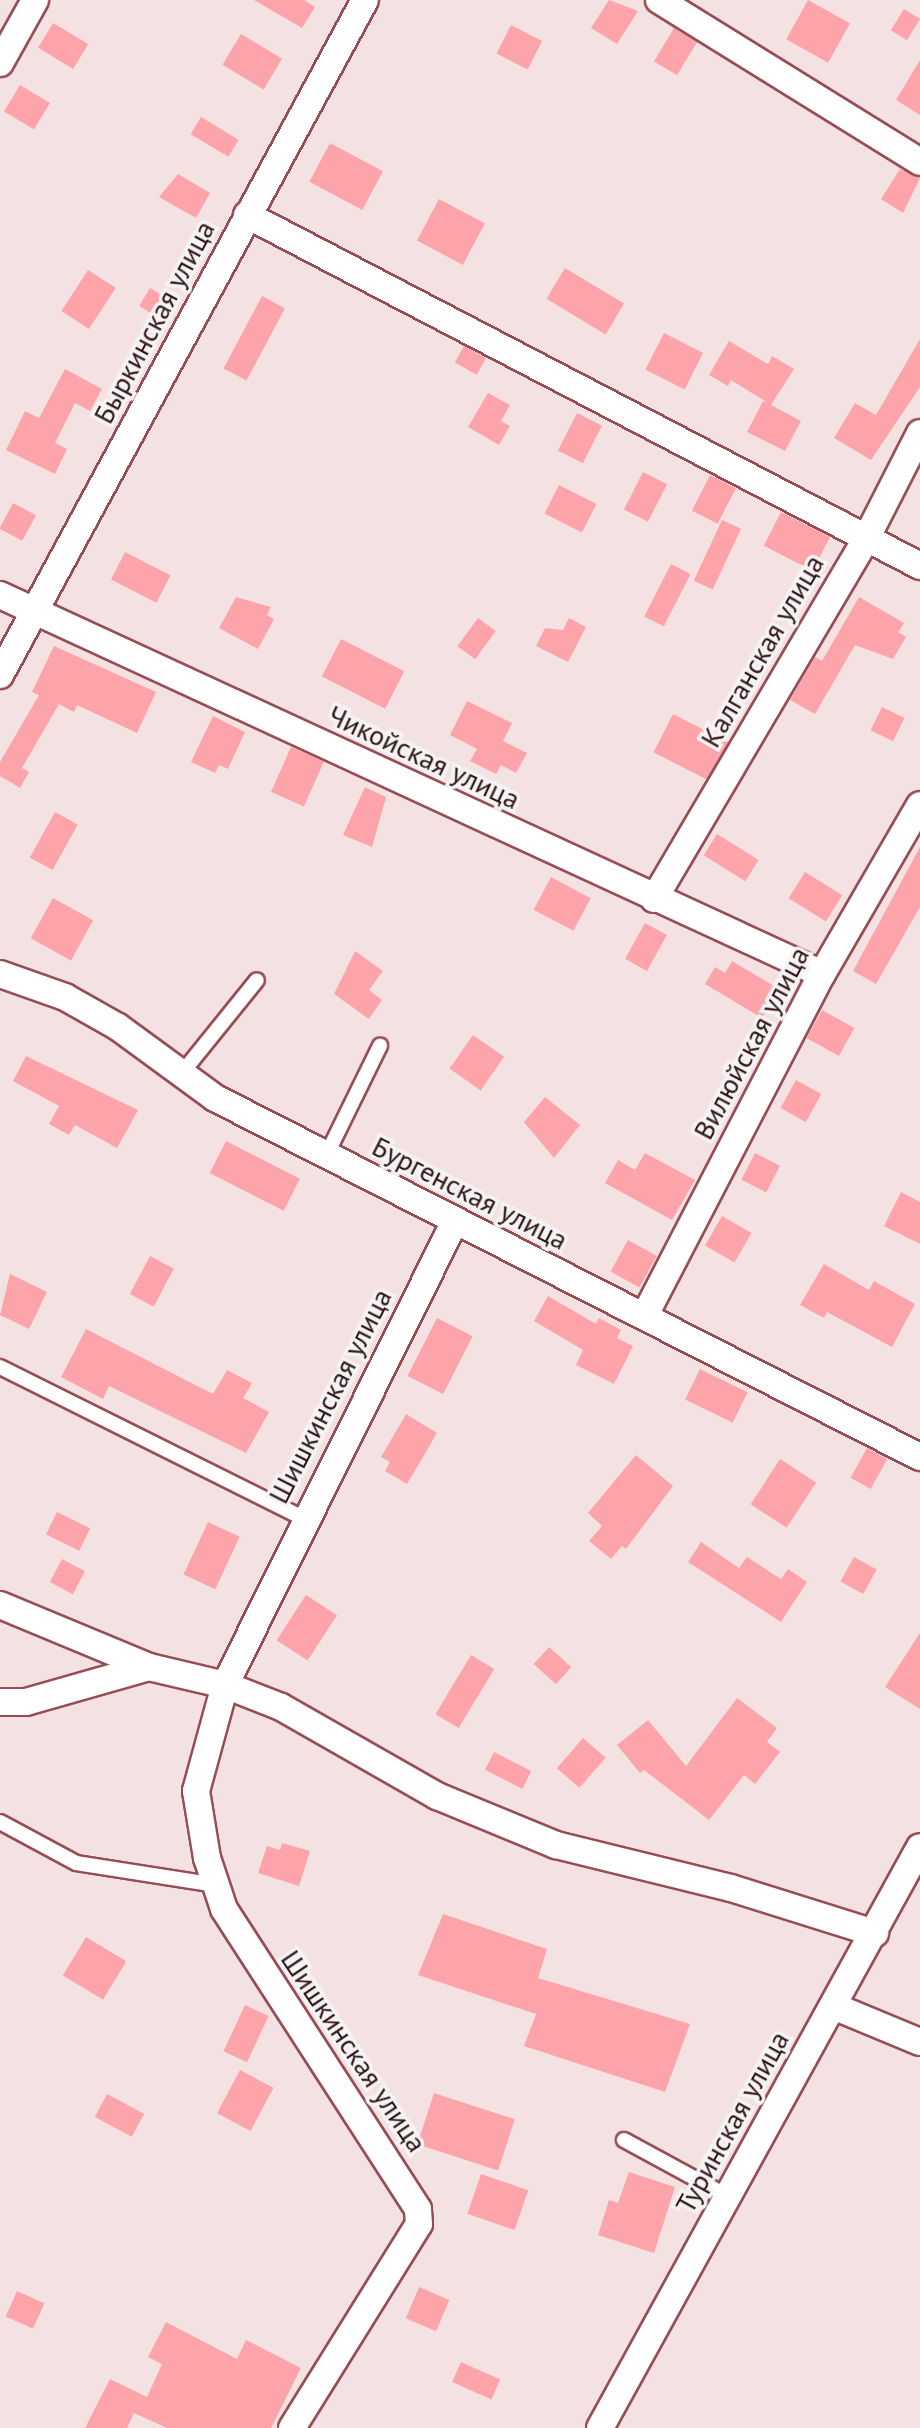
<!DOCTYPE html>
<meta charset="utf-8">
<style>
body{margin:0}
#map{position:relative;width:920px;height:2428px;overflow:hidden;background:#f4e2e3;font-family:"PT Sans",sans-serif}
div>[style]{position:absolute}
.building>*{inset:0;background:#fda4aa;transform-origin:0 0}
.roads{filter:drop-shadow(2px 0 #974d54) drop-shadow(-2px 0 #974d54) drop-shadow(0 2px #974d54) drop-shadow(0 -2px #974d54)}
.service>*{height:14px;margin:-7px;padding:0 7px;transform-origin:7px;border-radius:7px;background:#fff}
.minor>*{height:26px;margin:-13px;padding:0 13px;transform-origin:13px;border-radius:13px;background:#fff}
span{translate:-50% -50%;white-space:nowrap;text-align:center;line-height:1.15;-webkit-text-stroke:7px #f4f4f4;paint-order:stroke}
.street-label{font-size:28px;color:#311316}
</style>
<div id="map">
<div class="building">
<div style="clip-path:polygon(254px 0,304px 0,315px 7px,302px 28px)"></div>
<div style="clip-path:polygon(609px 0,638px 11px,617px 44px,591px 28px)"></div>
<div style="left:808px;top:0;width:48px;height:45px;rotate:29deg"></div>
<div style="left:904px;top:9px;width:19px;height:25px;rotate:32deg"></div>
<div style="left:53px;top:23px;width:41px;height:29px;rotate:31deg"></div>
<div style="left:511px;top:25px;width:35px;height:32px;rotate:27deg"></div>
<div style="left:674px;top:28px;width:27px;height:39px;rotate:31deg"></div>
<div style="left:241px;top:34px;width:48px;height:36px;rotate:31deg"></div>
<div style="clip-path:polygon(920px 60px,920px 115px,896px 100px)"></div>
<div style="left:20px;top:85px;width:35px;height:31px;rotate:31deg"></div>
<div style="left:201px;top:117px;width:44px;height:20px;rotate:31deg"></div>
<div style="left:330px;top:143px;width:60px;height:44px;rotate:28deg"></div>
<div style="clip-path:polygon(900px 169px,920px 178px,903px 213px,881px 199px)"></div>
<div style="clip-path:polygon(178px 174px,210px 193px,196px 218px,159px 197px)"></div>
<div style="left:439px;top:199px;width:52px;height:47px;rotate:28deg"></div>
<div style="left:565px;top:268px;width:69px;height:36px;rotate:31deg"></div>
<div style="left:88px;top:270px;width:33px;height:49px;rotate:33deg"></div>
<div style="left:150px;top:288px;width:31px;height:21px;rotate:31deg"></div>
<div style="left:262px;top:296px;width:26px;height:82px;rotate:28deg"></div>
<div style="left:664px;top:333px;width:44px;height:41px;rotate:27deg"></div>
<div style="clip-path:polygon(920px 339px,920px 387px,871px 460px,834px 438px,855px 403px,876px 415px)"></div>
<div style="clip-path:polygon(729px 341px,768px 364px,772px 356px,794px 369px,771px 405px,801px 421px,785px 451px,747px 432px,763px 401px,768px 403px,731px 380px,728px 386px,709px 375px)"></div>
<div style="left:464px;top:346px;width:25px;height:19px;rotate:29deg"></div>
<div style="clip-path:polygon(65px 369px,102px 389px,90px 411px,75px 403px,55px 443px,67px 449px,55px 474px,6px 450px,25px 411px,39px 418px)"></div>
<div style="clip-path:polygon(488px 393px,510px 405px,501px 421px,510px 426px,499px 445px,468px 427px)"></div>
<div style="left:577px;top:413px;width:28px;height:42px;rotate:27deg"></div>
<div style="left:643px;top:472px;width:27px;height:42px;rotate:27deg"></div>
<div style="left:710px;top:475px;width:29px;height:40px;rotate:27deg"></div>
<div style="left:559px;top:485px;width:42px;height:32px;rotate:27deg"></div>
<div style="left:13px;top:503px;width:26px;height:29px;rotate:28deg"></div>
<div style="left:781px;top:512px;width:55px;height:38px;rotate:27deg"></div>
<div style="left:722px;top:520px;width:21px;height:67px;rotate:25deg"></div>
<div style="left:125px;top:552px;width:51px;height:31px;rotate:27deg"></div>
<div style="left:671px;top:564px;width:22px;height:59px;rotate:27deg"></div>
<div style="clip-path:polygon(236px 597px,271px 607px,267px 615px,274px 619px,258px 649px,219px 628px)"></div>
<div style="clip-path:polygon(859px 597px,904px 623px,898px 632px,906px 637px,893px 659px,855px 645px,815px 714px,790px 700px,815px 657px,822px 661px)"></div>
<div style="left:478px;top:618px;width:22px;height:35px;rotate:36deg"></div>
<div style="clip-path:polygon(569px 618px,586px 627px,568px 662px,536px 646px,545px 628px,563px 630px)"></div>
<div style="left:341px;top:639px;width:71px;height:42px;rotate:27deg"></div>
<div style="clip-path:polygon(54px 646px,156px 692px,137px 733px,77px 705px,74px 712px,59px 704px,22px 768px,29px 772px,20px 788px,0 776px,0 762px,39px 695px,32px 692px)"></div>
<div style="clip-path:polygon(467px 701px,512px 723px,503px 741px,527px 753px,516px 773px,501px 765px,496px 774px,470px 761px,477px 749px,450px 735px)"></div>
<div style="left:882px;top:707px;width:25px;height:26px;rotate:26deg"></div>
<div style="left:673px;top:714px;width:62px;height:43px;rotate:27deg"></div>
<div style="clip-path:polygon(213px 716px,245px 732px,228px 769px,219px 765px,215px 773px,191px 762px)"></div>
<div style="left:291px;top:747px;width:36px;height:49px;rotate:24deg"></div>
<div style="clip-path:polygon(365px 787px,386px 797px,372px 847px,343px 835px)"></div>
<div style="left:55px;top:812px;width:26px;height:52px;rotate:29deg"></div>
<div style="left:717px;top:834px;width:49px;height:25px;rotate:32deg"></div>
<div style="clip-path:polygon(920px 847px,920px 907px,876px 984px,853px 971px)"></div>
<div style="left:805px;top:872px;width:44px;height:31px;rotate:32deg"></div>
<div style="left:551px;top:877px;width:45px;height:37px;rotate:28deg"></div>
<div style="left:53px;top:898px;width:46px;height:46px;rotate:29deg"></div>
<div style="left:645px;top:923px;width:25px;height:41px;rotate:29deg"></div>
<div style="clip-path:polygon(355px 951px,383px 971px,369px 990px,382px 1000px,369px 1019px,334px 994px)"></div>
<div style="clip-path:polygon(732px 961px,779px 989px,762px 1018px,705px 984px,715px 967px,725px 973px)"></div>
<div style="left:822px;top:1010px;width:37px;height:32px;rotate:29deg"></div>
<div style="left:473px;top:1035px;width:38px;height:41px;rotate:35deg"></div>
<div style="clip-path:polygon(26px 1056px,138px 1110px,117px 1148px,75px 1125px,69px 1135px,49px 1124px,59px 1106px,13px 1081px)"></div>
<div style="left:796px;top:1080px;width:29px;height:32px;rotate:29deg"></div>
<div style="clip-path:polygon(545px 1097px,580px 1125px,554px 1158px,524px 1122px)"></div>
<div style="left:226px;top:1141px;width:83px;height:36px;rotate:27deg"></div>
<div style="clip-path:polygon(645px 1153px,695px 1180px,672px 1220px,605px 1183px,618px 1160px,635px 1170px)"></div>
<div style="left:755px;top:1153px;width:28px;height:30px;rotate:27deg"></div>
<div style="clip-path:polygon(901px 1192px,920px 1202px,920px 1244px,884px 1226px)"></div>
<div style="left:722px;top:1216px;width:34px;height:34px;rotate:30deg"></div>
<div style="left:628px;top:1240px;width:33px;height:36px;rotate:29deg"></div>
<div style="left:150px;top:1256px;width:27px;height:43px;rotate:28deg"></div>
<div style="clip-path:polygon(824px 1264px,869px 1290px,874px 1281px,915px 1304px,892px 1347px,827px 1312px,824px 1318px,800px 1305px)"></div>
<div style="clip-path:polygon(10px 1274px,47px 1292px,29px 1329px,0 1315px)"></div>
<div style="clip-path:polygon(548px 1296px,596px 1324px,599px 1318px,621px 1330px,617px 1338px,633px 1346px,614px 1384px,576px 1365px,583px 1350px,534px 1321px)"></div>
<div style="left:437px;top:1318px;width:40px;height:65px;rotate:27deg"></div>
<div style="clip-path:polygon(86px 1329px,213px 1394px,227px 1370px,252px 1383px,243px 1398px,269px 1412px,246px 1453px,109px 1386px,103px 1399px,61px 1377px)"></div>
<div style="left:700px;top:1369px;width:53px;height:34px;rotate:26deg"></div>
<div style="clip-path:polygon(406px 1414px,437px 1433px,407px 1484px,385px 1471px,390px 1462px,381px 1457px)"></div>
<div style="left:867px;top:1448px;width:23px;height:34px;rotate:29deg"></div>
<div style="clip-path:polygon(636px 1455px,673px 1486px,626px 1549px,622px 1546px,611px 1559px,589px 1541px,602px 1526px,588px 1513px)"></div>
<div style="left:780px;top:1459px;width:43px;height:54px;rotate:33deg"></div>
<div style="left:57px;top:1512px;width:37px;height:25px;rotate:26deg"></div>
<div style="left:208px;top:1522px;width:35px;height:58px;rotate:25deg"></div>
<div style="clip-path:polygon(701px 1542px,739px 1568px,747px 1557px,781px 1579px,788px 1569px,807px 1582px,781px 1622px,688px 1562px)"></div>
<div style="left:854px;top:1557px;width:26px;height:28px;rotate:29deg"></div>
<div style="left:62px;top:1559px;width:26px;height:26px;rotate:28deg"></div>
<div style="left:306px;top:1595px;width:37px;height:54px;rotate:33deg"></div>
<div style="clip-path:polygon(920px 1633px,920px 1709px,885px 1687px)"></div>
<div style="left:549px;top:1647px;width:30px;height:23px;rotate:42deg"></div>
<div style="left:471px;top:1655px;width:27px;height:69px;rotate:31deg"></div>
<div style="clip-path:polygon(737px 1698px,777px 1728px,767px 1742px,780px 1752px,755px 1784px,744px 1775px,709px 1820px,644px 1770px,640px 1773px,617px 1745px,648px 1720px,686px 1766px)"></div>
<div style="left:583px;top:1738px;width:30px;height:40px;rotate:41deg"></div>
<div style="left:494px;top:1752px;width:42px;height:20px;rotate:27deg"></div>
<div style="clip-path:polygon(282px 1843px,310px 1851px,299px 1886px,258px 1873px,267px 1846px,280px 1850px)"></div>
<div style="clip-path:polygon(443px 1914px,547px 1949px,538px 1978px,690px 2024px,665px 2092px,524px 2046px,536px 2014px,418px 1975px)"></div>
<div style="left:86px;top:1937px;width:47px;height:45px;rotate:31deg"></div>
<div style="left:245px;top:2005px;width:26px;height:51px;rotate:25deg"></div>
<div style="left:240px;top:2070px;width:38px;height:49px;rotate:28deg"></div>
<div style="left:434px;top:2093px;width:85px;height:54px;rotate:18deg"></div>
<div style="left:107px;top:2094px;width:42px;height:26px;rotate:28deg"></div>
<div style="clip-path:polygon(629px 2172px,675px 2187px,654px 2253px,598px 2235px,609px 2200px,618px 2203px)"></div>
<div style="left:481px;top:2174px;width:50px;height:42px;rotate:19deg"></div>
<div style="left:419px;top:2287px;width:33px;height:34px;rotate:23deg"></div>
<div style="left:17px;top:2291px;width:30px;height:28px;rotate:24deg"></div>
<div style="clip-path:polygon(166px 2322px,237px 2359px,246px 2340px,301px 2368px,271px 2428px,167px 2428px,134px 2413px,127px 2428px,85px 2428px,110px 2379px,147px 2397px,162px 2364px,148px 2357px)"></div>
<div style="left:461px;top:2362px;width:43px;height:22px;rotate:24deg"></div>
</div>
<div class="roads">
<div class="service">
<div style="left:182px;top:1073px;width:119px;rotate:-51.1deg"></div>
<div style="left:326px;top:1156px;width:123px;rotate:-63.9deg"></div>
<div style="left:0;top:1367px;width:339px;rotate:26.5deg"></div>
<div style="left:0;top:1822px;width:86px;rotate:28.3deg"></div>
<div style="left:76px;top:1863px;width:142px;rotate:8.9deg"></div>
<div style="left:624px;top:2140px;width:117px;rotate:28.5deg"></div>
</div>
<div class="minor">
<div style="left:659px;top:0;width:307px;rotate:31.8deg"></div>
<div style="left:0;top:63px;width:72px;rotate:-60.9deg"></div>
<div style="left:247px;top:215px;width:759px;rotate:27.54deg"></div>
<div style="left:0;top:595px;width:905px;rotate:24.75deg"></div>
<div style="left:0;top:675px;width:767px;rotate:-61.6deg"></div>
<div style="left:654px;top:899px;width:416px;rotate:-59.5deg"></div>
<div style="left:865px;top:541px;width:121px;rotate:-63deg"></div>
<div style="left:0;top:974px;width:69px;rotate:19.5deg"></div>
<div style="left:65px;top:997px;width:61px;rotate:29.5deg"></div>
<div style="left:118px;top:1027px;width:120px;rotate:36.2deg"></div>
<div style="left:215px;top:1098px;width:791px;rotate:26.99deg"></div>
<div style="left:645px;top:1315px;width:384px;rotate:-62.6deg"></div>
<div style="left:822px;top:974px;width:195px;rotate:-59.9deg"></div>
<div style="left:0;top:1605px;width:161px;rotate:22.6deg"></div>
<div style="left:149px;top:1667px;width:78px;rotate:13.3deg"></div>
<div style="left:225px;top:1685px;width:60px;rotate:21.4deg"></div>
<div style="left:281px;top:1707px;width:180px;rotate:29.7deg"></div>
<div style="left:437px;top:1796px;width:129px;rotate:22.4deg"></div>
<div style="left:556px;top:1845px;width:180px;rotate:13.8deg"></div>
<div style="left:731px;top:1888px;width:151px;rotate:17.4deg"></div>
<div style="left:0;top:1702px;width:26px"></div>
<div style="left:26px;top:1702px;width:128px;rotate:-15.9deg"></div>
<div style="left:833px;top:2006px;width:94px;rotate:22.5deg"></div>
<div style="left:292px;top:2428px;width:240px;rotate:-58.1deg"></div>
<div style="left:419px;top:2224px;width:15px;rotate:-94deg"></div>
<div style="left:418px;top:2209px;width:357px;rotate:-122.9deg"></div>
<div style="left:224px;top:1909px;width:54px;rotate:-108.4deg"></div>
<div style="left:207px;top:1858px;width:68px;rotate:-99.3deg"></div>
<div style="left:196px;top:1791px;width:110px;rotate:-74.7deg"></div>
<div style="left:225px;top:1685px;width:516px;rotate:-63.63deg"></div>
<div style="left:600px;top:2428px;width:663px;rotate:-61.16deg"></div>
</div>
</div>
<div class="street-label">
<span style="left:154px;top:322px;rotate:-62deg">Быркинская улица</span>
<span style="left:762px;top:651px;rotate:-60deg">Калганская улица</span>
<span style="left:424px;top:757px;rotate:25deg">Чикойская улица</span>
<span style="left:751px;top:1043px;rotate:-62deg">Вилюйская улица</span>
<span style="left:470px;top:1193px;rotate:27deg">Бургенская улица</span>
<span style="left:330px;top:1396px;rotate:-63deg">Шишкинская улица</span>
<span style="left:354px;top:2051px;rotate:56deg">Шишкинская улица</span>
<span style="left:732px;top:2122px;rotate:-61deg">Туринская улица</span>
</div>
</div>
